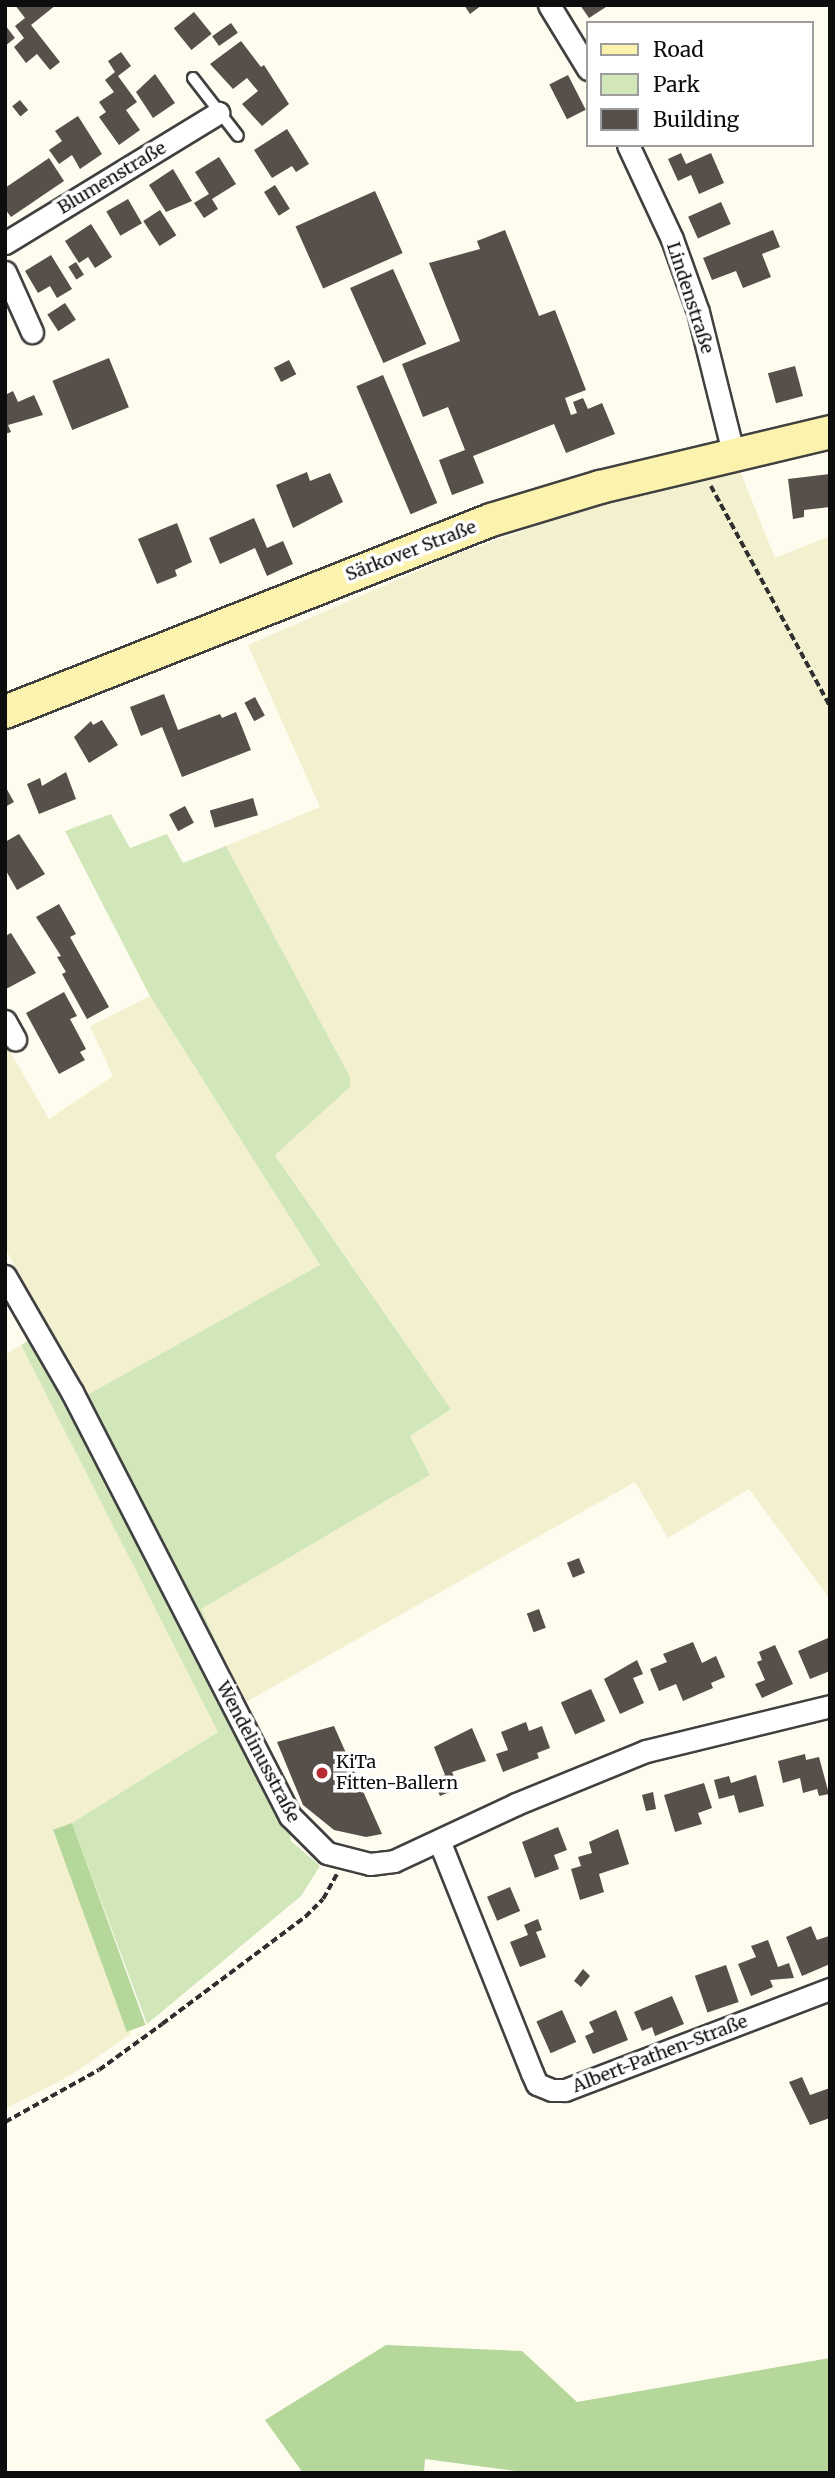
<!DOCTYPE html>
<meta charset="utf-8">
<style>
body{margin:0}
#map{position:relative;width:835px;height:2478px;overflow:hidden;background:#fefbef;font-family:Merriweather,serif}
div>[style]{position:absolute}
.farmland>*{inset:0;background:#f3f0d0}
.green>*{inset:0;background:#d1e7ba}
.forest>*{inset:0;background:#b5d79a;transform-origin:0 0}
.building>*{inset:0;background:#564f4a;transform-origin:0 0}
.path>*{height:3.5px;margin-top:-1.75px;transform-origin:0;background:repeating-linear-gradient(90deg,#2f2f2f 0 7px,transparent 0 10.5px)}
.roads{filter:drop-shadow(2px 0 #404040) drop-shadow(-2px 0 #404040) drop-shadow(0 2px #404040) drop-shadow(0 -2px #404040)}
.lane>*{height:10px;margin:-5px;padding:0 5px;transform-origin:5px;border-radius:5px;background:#fff}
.street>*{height:21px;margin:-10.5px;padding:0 10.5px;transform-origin:10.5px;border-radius:10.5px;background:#fff}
.secondary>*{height:32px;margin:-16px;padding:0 16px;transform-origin:16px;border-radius:16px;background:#fbf3ad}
.dots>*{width:19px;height:19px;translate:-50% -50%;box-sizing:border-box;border:4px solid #fff;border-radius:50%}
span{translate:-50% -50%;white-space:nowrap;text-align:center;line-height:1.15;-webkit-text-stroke:7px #fff;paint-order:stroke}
.street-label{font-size:18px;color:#0d0d0d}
.poi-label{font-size:18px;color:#0d0d0d}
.left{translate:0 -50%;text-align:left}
.frame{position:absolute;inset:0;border:7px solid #0d0d0d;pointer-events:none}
.legend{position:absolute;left:586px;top:21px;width:228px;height:126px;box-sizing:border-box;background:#fff;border:2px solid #9e9e9e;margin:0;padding:9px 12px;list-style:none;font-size:21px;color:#0d0d0d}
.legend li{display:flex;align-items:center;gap:14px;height:35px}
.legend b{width:35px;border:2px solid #9e9e9e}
</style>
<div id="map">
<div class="farmland">
<div style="clip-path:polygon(740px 471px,775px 558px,830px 536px,830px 1599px,749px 1489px,668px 1538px,635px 1482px,246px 1702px,200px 1609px,430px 1475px,410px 1436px,451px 1409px,275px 1154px,350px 1087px,350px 1077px,226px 846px,320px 807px,248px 645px,459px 553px,588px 508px)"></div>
<div style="clip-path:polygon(150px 996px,320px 1265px,87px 1395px,5px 1248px,5px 1043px,49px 1119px,113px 1076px,90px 1026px)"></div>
<div style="clip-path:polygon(21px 1345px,218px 1732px,55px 1834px,131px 2034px,71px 2075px,5px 2109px,5px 1355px)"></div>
</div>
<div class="green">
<div style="clip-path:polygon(111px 814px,130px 848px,167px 834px,183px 863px,226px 846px,350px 1077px,350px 1087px,275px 1155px,451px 1409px,410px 1436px,430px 1475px,201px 1609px,295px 1809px,290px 1840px,320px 1866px,301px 1896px,147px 2024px,72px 1823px,218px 1732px,21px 1345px,51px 1328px,87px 1395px,320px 1265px,150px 996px,65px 831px)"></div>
</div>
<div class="forest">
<div style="left:72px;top:1823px;width:215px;height:20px;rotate:70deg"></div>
<div style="clip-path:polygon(386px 2345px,522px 2351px,577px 2402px,830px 2358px,830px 2473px,530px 2473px,425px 2459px,424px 2473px,303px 2473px,265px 2420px)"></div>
</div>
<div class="building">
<div style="clip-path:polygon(15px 5px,56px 5px,31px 25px,60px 62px,50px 70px,37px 54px,26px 63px,14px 47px,24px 38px,15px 26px,25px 18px)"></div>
<div style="clip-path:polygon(464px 5px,482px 5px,470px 14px)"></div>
<div style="clip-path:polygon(580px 5px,609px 5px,589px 18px)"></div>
<div style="left:194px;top:12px;width:28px;height:26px;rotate:51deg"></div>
<div style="left:231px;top:23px;width:12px;height:23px;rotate:55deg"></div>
<div style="clip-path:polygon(5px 25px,15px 38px,5px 46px)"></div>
<div style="clip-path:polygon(241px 41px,261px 67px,264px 65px,289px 104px,262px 126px,242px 104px,258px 91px,247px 78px,233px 89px,210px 64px)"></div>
<div style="clip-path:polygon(121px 52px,131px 66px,118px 76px,137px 102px,126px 110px,140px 130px,119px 145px,99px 117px,106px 112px,99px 102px,114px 92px,105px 80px,115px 72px,108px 61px)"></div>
<div style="clip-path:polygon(155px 74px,175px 103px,153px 118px,136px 92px)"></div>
<div style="left:568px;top:75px;width:39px;height:21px;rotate:63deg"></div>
<div style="left:20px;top:100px;width:13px;height:10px;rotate:51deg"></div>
<div style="clip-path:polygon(78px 116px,102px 154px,80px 169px,72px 155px,59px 164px,49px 150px,62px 141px,55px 131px)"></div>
<div style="clip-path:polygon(287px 129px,309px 164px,296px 172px,292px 166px,272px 178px,254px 150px)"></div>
<div style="clip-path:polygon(681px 153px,686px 164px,711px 153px,724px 183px,699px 194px,691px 175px,678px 181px,668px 159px)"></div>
<div style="clip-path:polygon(219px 157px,236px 184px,212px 199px,218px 209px,204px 218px,194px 203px,209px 194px,195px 172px)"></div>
<div style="clip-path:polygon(49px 158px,64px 181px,11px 217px,5px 209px,5px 188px)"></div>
<div style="clip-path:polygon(173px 169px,192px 201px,166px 212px,149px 185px)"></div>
<div style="left:275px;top:185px;width:28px;height:13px;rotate:58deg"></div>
<div style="left:375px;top:191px;width:68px;height:87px;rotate:66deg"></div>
<div style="left:128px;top:199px;width:28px;height:25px;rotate:60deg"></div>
<div style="left:721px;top:202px;width:24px;height:36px;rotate:66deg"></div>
<div style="left:160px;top:210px;width:30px;height:20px;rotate:57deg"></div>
<div style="clip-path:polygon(91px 224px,112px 257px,95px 268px,88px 257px,79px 263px,65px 241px)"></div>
<div style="clip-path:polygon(505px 230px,539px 316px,555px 310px,586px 390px,565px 398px,571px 415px,577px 413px,573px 402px,583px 398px,588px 409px,602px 403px,615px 434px,566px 453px,554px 424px,473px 456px,484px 483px,452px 495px,439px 460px,465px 450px,448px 407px,423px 417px,402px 364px,460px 341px,429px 263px,480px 249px,477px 241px)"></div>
<div style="clip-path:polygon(773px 230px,780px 247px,762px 254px,771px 277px,743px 288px,736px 271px,712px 280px,703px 258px)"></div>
<div style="clip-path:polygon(51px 255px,72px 289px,57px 298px,50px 286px,38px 293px,25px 271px)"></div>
<div style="left:76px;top:262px;width:15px;height:9px;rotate:58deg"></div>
<div style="left:393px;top:269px;width:82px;height:47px;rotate:66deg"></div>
<div style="left:65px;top:303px;width:20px;height:21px;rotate:57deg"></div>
<div style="left:109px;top:358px;width:53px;height:61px;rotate:68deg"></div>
<div style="left:289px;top:360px;width:16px;height:17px;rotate:63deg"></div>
<div style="left:795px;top:366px;width:31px;height:28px;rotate:75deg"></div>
<div style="left:383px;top:375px;width:139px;height:29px;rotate:67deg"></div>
<div style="clip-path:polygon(13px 391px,18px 402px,34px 395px,43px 415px,8px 425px,11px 432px,5px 434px,5px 395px)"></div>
<div style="clip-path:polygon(307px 472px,310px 481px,330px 473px,343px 502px,293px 528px,276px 485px)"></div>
<div style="clip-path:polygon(830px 474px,830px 507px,804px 510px,804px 517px,793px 519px,788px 479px)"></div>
<div style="clip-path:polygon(254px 518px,267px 548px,283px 541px,293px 564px,267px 576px,255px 548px,220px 564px,209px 538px)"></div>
<div style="clip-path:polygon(177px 523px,192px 562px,175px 570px,177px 576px,157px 584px,138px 539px)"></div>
<div style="clip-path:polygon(164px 694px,178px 730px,220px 714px,222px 718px,236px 712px,251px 750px,182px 777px,162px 727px,141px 736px,130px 707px)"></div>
<div style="left:255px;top:697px;width:21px;height:12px;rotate:62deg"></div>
<div style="clip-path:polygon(102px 720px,118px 745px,89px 763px,74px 737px,91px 721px,93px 725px)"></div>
<div style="clip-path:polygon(66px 772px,76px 799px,39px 814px,27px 784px,40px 778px,42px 786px)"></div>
<div style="clip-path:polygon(5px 786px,14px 802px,5px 807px)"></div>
<div style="left:253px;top:798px;width:18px;height:45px;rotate:74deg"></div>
<div style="left:185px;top:806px;width:19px;height:18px;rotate:62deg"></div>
<div style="clip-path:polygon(19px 834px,45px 874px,17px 890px,5px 869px,5px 842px)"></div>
<div style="clip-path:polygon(59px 904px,76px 934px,70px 937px,109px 1007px,87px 1019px,62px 974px,66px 972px,57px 957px,61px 956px,36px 917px)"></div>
<div style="clip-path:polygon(11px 933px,36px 973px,6px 989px,5px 936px)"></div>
<div style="clip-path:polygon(64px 992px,77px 1016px,70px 1019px,86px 1049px,80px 1052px,85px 1060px,59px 1074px,26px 1013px)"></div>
<div style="left:579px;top:1558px;width:16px;height:13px;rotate:68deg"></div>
<div style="left:539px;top:1609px;width:20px;height:13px;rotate:70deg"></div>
<div style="clip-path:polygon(828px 1638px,830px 1671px,810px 1679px,798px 1651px)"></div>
<div style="clip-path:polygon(693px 1642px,702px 1663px,716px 1656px,725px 1677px,711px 1683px,713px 1688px,683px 1701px,676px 1684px,659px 1691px,650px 1669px,667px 1662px,663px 1654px)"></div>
<div style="clip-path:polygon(775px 1645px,793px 1684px,762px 1698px,755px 1684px,765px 1680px,757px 1662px,762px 1660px,759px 1652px)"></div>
<div style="clip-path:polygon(637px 1660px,643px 1674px,633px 1678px,644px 1703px,620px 1714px,604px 1679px)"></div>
<div style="left:591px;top:1689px;width:35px;height:33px;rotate:66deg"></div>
<div style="clip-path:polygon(526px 1722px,529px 1731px,542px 1726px,550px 1748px,537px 1753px,539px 1758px,503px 1772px,496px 1754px,508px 1750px,501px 1732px)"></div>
<div style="clip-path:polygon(334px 1726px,382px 1834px,366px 1837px,334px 1830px,303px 1805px,277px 1742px)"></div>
<div style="clip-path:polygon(472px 1728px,486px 1761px,452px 1772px,459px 1788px,440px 1796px,433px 1780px,445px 1775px,434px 1747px)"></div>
<div style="clip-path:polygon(805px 1754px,806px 1760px,819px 1757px,829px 1794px,819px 1796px,817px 1789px,803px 1793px,800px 1778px,783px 1783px,778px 1761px)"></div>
<div style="clip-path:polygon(756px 1775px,764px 1806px,739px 1813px,734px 1795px,719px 1799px,714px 1780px,729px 1776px,731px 1783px)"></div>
<div style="clip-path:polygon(704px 1783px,712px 1808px,698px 1813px,702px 1824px,675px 1832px,664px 1795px)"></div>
<div style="clip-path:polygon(653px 1792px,656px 1809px,646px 1811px,642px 1795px)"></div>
<div style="clip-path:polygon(558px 1827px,567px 1850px,554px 1855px,559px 1869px,535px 1878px,522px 1842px)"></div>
<div style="clip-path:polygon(618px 1829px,629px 1864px,599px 1874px,604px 1892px,580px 1900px,571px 1869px,581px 1866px,578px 1857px,592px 1853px,589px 1842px)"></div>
<div style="left:510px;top:1887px;width:26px;height:25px;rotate:67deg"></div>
<div style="clip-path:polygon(538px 1919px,542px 1930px,536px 1932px,546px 1957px,520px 1967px,510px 1942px,528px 1935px,524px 1925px)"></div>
<div style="clip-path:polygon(811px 1926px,817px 1940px,829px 1936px,830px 1964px,802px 1976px,786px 1937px)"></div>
<div style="clip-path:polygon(768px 1940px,778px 1967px,789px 1963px,794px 1978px,770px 1980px,773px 1987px,751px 1996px,738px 1964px,756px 1957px,751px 1946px)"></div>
<div style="left:726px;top:1965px;width:39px;height:33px;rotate:71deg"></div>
<div style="clip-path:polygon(583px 1969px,590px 1976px,581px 1987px,574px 1981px)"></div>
<div style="clip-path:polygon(672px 1996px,684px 2024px,655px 2036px,652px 2027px,642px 2031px,634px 2012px)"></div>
<div style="left:562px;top:2010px;width:35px;height:28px;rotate:66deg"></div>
<div style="clip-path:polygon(616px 2010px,628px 2040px,593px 2054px,585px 2036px,594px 2032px,589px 2022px)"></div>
<div style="clip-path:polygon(802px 2077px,810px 2095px,830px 2088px,830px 2118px,810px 2125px,789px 2082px)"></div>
</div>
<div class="path">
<div style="left:711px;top:486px;width:250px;rotate:61.6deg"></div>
<div style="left:5px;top:2122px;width:107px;rotate:-29deg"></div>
<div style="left:99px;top:2070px;width:78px;rotate:-36.1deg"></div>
<div style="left:162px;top:2024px;width:179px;rotate:-36.8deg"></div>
<div style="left:305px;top:1917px;width:25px;rotate:-45deg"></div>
<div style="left:323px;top:1899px;width:29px;rotate:-61deg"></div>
</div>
<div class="roads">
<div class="lane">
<div style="left:193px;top:78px;width:73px;rotate:52.2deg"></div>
</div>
<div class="street">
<div style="left:549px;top:5px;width:75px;rotate:58.6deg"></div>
<div style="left:628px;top:145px;width:104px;rotate:64.9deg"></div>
<div style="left:672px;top:239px;width:77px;rotate:70.4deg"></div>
<div style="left:698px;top:312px;width:148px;rotate:76deg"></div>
<div style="left:5px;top:243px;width:250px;rotate:-31.4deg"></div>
<div style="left:5px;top:272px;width:66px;rotate:65.8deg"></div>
<div style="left:5px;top:1021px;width:21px;rotate:61deg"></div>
<div style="left:5px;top:1276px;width:134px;rotate:60deg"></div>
<div style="left:72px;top:1392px;width:477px;rotate:62.8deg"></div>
<div style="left:290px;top:1816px;width:52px;rotate:45deg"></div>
<div style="left:327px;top:1853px;width:44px;rotate:14.3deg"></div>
<div style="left:370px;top:1864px;width:24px;rotate:-7deg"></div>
<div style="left:394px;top:1861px;width:135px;rotate:-25deg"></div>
<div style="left:516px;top:1804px;width:140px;rotate:-22.2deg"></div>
<div style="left:646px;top:1751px;width:189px;rotate:-13.7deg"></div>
<div style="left:440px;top:1843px;width:248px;rotate:68.2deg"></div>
<div style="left:532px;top:2073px;width:12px;rotate:66deg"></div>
<div style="left:537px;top:2084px;width:16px;rotate:22deg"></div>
<div style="left:552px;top:2090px;width:13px"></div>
<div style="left:565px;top:2090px;width:284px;rotate:-20.9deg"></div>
</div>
<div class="secondary">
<div style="left:5px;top:712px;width:523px;rotate:-21.56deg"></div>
<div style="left:491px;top:520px;width:114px;rotate:-16.8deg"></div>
<div style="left:600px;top:487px;width:236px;rotate:-13.4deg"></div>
</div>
</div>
<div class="dots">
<div style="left:322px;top:1773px;background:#b72c32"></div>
</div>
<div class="street-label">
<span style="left:112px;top:178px;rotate:-31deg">Blumenstraße</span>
<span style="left:690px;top:298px;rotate:72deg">Lindenstraße</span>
<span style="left:411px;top:551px;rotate:-21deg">Särkover Straße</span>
<span style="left:258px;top:1752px;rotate:62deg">Wendelinusstraße</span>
<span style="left:660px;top:2054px;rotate:-21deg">Albert-Pathen-Straße</span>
</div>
<div class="poi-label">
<span class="left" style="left:336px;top:1773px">KiTa<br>Fitten-Ballern</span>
</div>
<div class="frame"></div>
<ul class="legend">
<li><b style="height:9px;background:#fbf3ad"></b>Road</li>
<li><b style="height:19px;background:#d1e7ba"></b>Park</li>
<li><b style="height:19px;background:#564f4a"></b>Building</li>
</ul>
</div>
